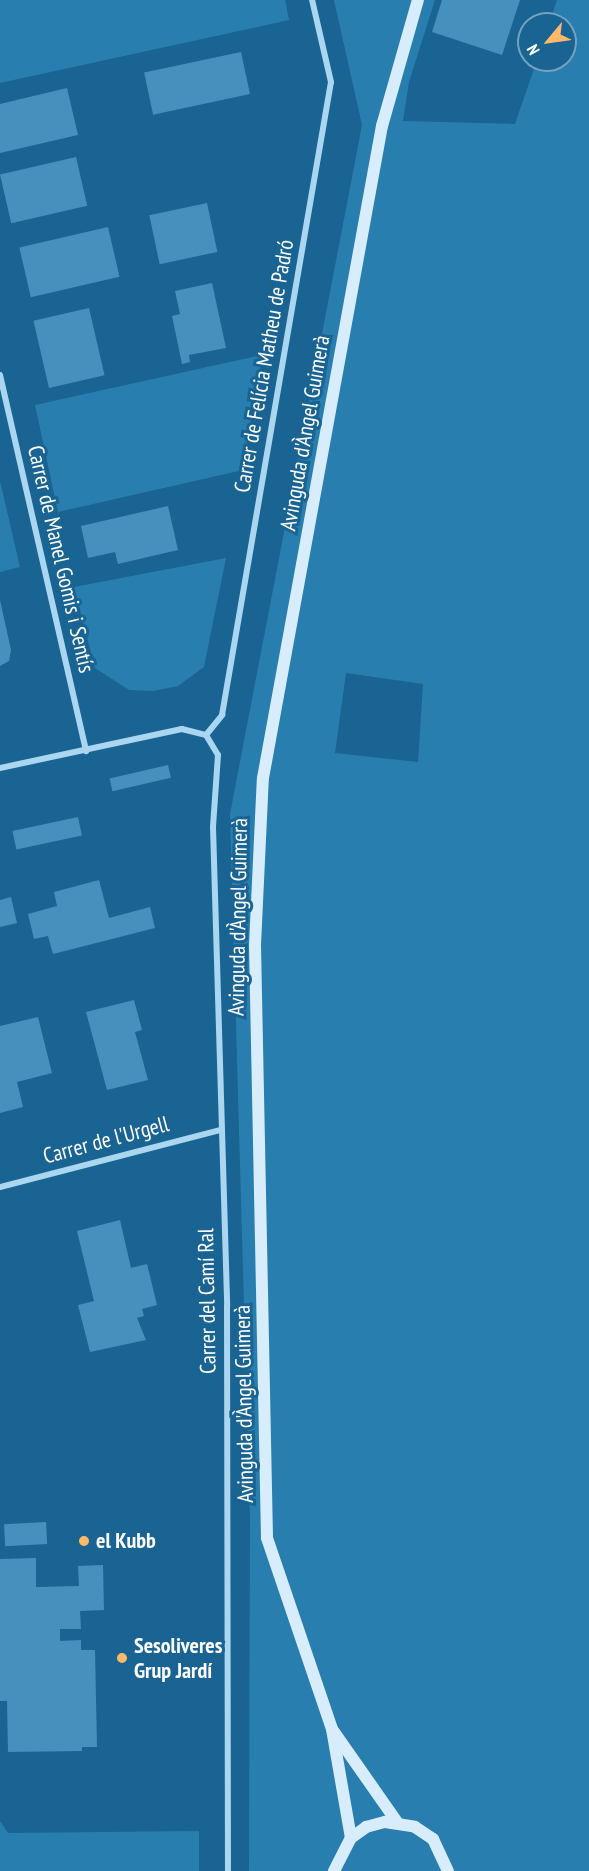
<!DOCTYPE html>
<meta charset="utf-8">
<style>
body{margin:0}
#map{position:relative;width:589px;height:1871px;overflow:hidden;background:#196493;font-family:"PT Sans Narrow",sans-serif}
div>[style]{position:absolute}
.green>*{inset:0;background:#297eb0}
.building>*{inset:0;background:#4690bd;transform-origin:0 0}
.street>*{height:6px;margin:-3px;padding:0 3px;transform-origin:3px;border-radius:3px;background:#aad6f0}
.secondary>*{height:12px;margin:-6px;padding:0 6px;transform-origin:6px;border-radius:6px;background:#d8edfb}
.dots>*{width:16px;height:16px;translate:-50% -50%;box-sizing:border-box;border:3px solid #196493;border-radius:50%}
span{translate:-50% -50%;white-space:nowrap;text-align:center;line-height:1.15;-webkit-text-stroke:6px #196493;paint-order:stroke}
.street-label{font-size:22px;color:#fff}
.poi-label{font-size:22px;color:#fff;font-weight:700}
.left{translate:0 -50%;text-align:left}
.north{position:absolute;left:517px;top:12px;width:60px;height:60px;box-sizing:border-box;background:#196493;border:2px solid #75a2be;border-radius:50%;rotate:241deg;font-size:16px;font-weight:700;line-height:24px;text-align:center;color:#fff}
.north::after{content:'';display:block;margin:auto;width:21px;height:27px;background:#ffb969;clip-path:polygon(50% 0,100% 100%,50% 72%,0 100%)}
</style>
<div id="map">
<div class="green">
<div style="clip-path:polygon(0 0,285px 0,289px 20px,0 83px)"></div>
<div style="clip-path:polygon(evenodd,334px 0,435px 0,409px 82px,403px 121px,515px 124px,537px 60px,565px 60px,565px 24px,549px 24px,557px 0,589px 0,589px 1871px,249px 1871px,250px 1517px,230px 814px,362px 125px,334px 0,346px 673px,423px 684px,418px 762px,335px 753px,346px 673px)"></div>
<div style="clip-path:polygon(262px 355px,243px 470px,58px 512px,35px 405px)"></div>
<div style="clip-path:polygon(0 481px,20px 567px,0 572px)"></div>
<div style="clip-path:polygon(226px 558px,204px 667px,178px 686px,153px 691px,129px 690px,95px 668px,74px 587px)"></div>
<div style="clip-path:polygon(0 1821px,8px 1833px,199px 1831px,199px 1871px,0 1871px)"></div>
</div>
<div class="building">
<div style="clip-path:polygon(442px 0,520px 0,502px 55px,432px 32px)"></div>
<div style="left:241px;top:52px;width:43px;height:99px;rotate:78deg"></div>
<div style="clip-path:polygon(67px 88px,78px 135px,0 153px,0 104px)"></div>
<div style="left:76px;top:157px;width:50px;height:78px;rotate:77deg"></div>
<div style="left:207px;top:203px;width:50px;height:59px;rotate:78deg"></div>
<div style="left:108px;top:227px;width:51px;height:91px;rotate:77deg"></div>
<div style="clip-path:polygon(212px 283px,226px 348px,189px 355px,190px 362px,182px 364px,172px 316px,180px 314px,175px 291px)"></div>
<div style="left:89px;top:308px;width:69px;height:57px;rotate:77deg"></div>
<div style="clip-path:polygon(168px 506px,178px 550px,118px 564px,115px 552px,88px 558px,81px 526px)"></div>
<div style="clip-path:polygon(0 600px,11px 650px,9px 661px,0 666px)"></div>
<div style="left:168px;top:765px;width:13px;height:60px;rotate:77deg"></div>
<div style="left:78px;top:817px;width:19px;height:67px;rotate:78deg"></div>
<div style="clip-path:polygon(99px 880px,109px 918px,150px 907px,155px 928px,53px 954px,48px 936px,34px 939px,28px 914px,57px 906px,54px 892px)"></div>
<div style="clip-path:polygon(11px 897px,17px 923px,0 927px,0 900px)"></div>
<div style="clip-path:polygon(134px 1000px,142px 1030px,135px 1032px,148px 1080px,107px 1090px,86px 1012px)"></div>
<div style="clip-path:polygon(38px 1017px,52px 1073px,17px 1082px,23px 1107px,0 1113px,0 1026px)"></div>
<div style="clip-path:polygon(120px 1220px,131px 1268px,147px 1264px,157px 1305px,142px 1309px,144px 1316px,137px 1318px,146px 1340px,90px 1352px,78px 1305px,94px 1301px,77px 1231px)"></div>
<div style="left:46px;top:1522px;width:22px;height:42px;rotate:87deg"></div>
<div style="clip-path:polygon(36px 1558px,36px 1587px,79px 1586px,78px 1566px,103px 1565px,104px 1610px,80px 1611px,81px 1629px,60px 1629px,60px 1641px,81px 1640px,81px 1650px,95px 1650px,97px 1747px,82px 1747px,82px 1751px,8px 1752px,7px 1701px,0 1701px,0 1559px)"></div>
</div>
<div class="street">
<div style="left:0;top:375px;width:386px;rotate:77.1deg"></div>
<div style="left:206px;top:735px;width:23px;rotate:59deg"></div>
<div style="left:218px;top:755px;width:72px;rotate:94deg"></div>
<div style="left:213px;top:827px;width:479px;rotate:88.3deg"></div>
<div style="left:227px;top:1306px;width:565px;rotate:89.9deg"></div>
<div style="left:206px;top:735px;width:26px;rotate:-51deg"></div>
<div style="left:222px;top:715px;width:642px;rotate:-80.23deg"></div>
<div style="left:331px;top:82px;width:84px;rotate:-103deg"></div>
<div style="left:0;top:768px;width:186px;rotate:-12.1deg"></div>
<div style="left:182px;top:729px;width:25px;rotate:14deg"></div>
<div style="left:0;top:1187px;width:228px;rotate:-14.5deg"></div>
</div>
<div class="secondary">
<div style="left:334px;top:1732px;width:110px;rotate:55deg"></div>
<div style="left:351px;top:1838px;width:111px;rotate:-99.9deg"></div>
<div style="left:332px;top:1729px;width:202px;rotate:-108.8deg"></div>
<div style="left:267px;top:1538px;width:593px;rotate:-91.16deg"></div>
<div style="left:255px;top:945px;width:167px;rotate:-87.3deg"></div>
<div style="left:263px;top:778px;width:663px;rotate:-79.66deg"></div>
<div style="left:382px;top:126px;width:131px;rotate:-74.1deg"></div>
<div style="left:334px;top:1871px;width:37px;rotate:-63deg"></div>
<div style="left:351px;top:1838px;width:19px;rotate:-36deg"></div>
<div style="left:366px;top:1827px;width:20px;rotate:-15deg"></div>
<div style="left:385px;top:1822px;width:30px;rotate:9deg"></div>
<div style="left:415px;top:1827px;width:22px;rotate:34deg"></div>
<div style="left:433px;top:1839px;width:35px;rotate:65deg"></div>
</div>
<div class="dots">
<div style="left:84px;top:1541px;background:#ffb969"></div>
<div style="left:122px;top:1658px;background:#ffb969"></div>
</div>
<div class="street-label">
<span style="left:264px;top:366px;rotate:-80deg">Carrer de Felícia Matheu de Padró</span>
<span style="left:305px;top:433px;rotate:-80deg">Avinguda d'Àngel Guimerà</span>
<span style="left:61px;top:559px;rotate:77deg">Carrer de Manel Gomis i Sentís</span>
<span style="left:238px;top:917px;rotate:-89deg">Avinguda d'Àngel Guimerà</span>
<span style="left:106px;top:1140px;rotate:-15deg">Carrer de l'Urgell</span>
<span style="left:207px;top:1301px;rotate:-91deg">Carrer del Camí Ral</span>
<span style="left:244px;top:1404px;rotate:-91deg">Avinguda d'Àngel Guimerà</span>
</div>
<div class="poi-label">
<span class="left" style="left:96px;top:1541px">el Kubb</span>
<span class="left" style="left:134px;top:1658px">Sesoliveres<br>Grup Jardí</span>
</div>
<div class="north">N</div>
</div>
